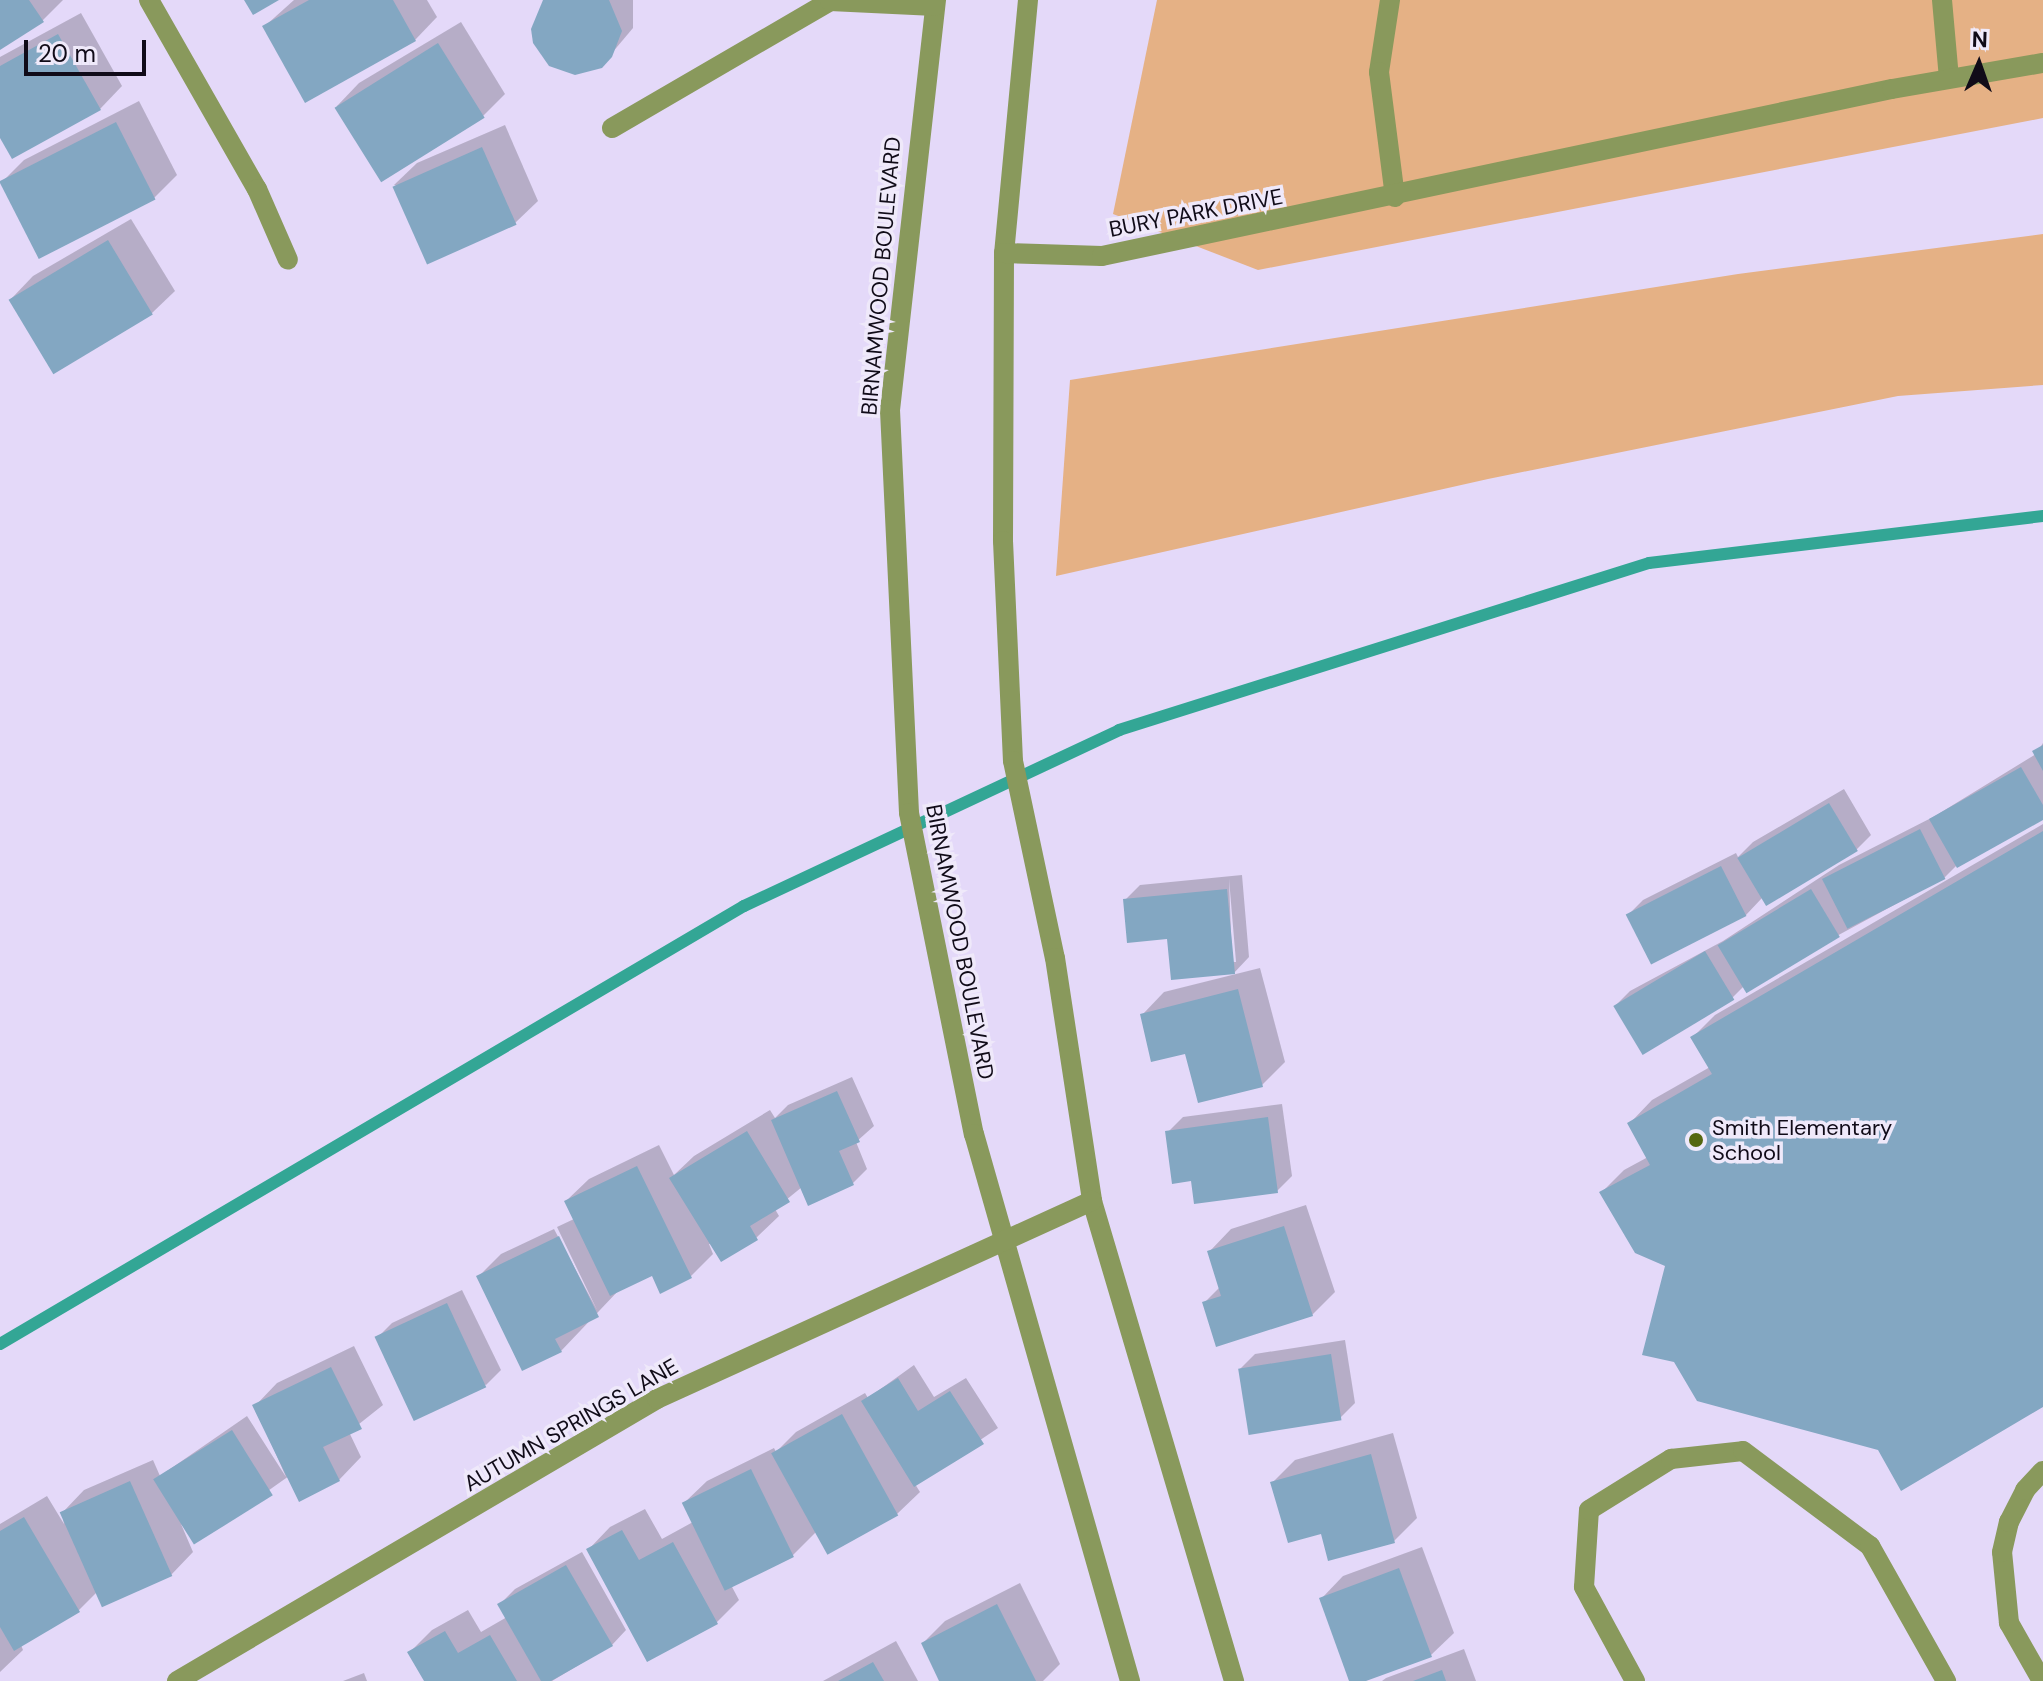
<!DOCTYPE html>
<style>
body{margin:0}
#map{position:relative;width:2043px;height:1681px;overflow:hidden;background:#e4d9f9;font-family:"DM Sans",sans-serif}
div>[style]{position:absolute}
.green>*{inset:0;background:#e5b185}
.shadow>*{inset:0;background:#0003}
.stream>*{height:12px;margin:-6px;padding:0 6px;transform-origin:6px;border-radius:6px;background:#33a695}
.building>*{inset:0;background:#83a7c2;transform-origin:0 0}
.minor>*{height:20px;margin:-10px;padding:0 10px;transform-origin:10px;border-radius:10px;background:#89995c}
.dots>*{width:22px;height:22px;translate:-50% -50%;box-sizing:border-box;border:4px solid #efe9fa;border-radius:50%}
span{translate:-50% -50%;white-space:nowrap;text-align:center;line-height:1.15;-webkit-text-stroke:7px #efe9fa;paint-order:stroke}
.street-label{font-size:22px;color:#100b18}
.poi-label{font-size:22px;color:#100b18}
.left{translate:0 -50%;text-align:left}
.north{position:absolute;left:1939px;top:24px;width:80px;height:80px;-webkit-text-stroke:6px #efe9fa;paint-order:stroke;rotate:2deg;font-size:22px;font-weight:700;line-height:32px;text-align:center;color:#100b18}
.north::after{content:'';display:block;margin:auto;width:28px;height:36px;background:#100b18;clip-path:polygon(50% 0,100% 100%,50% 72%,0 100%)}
.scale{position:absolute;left:24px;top:40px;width:122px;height:36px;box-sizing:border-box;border:4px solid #100b18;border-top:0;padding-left:10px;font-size:24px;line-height:28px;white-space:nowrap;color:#100b18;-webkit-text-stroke:6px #efe9fa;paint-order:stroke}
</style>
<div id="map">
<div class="green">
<div style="clip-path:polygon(1157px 0,2043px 0,2043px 118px,1258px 270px,1113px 214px)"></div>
<div style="clip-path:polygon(2043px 234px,2043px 385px,1898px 396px,1488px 479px,1056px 576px,1070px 380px,1738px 274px)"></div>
</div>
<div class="shadow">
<div style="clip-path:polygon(0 0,63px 0,42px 21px,0 47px)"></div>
<div style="clip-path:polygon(294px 0,427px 0,437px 17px,415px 40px,265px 26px)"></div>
<div style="clip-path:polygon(545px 0,633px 0,633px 28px,601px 66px)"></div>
<div style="clip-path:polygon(81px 13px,122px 86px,100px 109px,0 134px,0 57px)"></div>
<div style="clip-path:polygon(461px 22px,505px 94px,483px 116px,337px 106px,359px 83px)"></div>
<div style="clip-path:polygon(139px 101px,177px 175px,154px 198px,1px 183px,24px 160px)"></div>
<div style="clip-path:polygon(505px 125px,538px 201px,515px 223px,394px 185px,417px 163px)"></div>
<div style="clip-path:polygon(131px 219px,175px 291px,152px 313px,54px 372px,11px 299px,33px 276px)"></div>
<div style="clip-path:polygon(2043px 743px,2043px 817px,1957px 865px,1944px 878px,1744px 986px,1732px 998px,1615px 1006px,1630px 991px,1723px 941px,1839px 865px,1935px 816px,2036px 754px)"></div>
<div style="clip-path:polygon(1844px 789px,1871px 835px,1856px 850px,1762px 898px,1746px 915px,1628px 915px,1643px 900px,1736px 853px,1738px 857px,1753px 842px)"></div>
<div style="clip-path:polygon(2043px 824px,2043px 1405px,1880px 1448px,1602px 1192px,1624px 1170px,1648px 1157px,1630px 1123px,1652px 1100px,1710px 1067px,1692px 1038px,1715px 1015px)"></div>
<div style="clip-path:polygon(evenodd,1242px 875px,1249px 957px,1233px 974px,1169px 937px,1125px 900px,1140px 885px,1242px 875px,1229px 879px,1236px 962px,1232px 962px,1229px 879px)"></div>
<div style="clip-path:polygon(1260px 968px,1285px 1062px,1262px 1085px,1187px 1051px,1142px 1015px,1164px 992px)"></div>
<div style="clip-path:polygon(852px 1077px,874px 1126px,856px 1142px,867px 1169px,852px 1184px,802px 1187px,775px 1209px,779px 1216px,756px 1238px,709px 1244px,713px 1254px,691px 1276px,652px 1273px,619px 1290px,561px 1351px,479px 1276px,501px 1254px,554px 1229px,597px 1310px,557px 1227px,574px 1219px,566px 1201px,589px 1179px,659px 1145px,674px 1175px,694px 1156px,770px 1110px,775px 1118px,788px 1105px)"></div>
<div style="clip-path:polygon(1282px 1104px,1292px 1176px,1277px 1191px,1193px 1179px,1168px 1132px,1183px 1117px)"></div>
<div style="clip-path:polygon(1306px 1205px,1335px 1292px,1312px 1315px,1204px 1303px,1220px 1287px,1209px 1252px,1231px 1229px)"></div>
<div style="clip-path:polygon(462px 1290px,501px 1370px,486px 1385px,377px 1338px,392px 1323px)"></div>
<div style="clip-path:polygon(1345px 1340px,1355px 1403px,1340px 1418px,1240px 1369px,1255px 1354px)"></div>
<div style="clip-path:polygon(354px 1346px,383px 1405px,349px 1432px,361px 1457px,339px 1480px,289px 1476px,196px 1542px,181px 1524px,193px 1552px,171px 1575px,97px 1592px,79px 1610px,21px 1645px,23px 1650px,0 1672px,0 1524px,47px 1496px,64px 1524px,62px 1513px,84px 1490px,153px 1460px,160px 1476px,247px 1416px,286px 1477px,255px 1406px,277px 1383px)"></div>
<div style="clip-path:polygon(914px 1365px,934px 1397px,966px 1378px,998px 1428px,915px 1484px,920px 1492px,897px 1514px,828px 1552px,817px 1531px,792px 1556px,731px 1585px,739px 1600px,716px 1623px,588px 1550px,610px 1527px,645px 1509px,662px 1539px,693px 1522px,684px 1503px,707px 1481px,774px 1448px,776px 1452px,796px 1432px,865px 1393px,868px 1398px)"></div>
<div style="clip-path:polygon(1393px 1433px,1417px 1518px,1394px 1541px,1322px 1531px,1272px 1483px,1295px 1460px)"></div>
<div style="clip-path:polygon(1422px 1547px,1454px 1633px,1431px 1655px,1351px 1681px,1321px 1599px,1343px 1576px)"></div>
<div style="clip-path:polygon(582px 1552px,626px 1630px,612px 1645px,552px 1681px,426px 1681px,410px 1652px,432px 1630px,468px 1610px,481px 1632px,507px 1617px,500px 1604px,515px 1589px)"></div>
<div style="clip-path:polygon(1020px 1583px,1060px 1664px,1043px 1681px,942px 1681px,923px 1643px,945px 1621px)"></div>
<div style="clip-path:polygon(896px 1641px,918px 1681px,823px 1681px)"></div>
<div style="clip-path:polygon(1464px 1649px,1476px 1681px,1382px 1681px,1386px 1678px)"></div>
<div style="clip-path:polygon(364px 1673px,367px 1681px,343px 1681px)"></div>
</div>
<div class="stream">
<div style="left:0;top:1344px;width:863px;rotate:-30.49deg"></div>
<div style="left:744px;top:906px;width:414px;rotate:-25.1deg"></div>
<div style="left:1119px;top:730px;width:556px;rotate:-17.49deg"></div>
<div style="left:1649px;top:563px;width:397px;rotate:-6.8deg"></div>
</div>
<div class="building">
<div style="clip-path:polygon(0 0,29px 0,44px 22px,0 50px)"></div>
<div style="clip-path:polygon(244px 0,279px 0,253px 15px)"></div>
<div style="clip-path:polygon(309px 0,393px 0,416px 41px,305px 103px,262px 26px)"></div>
<div style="clip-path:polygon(543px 0,609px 0,622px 31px,612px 57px,602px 68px,575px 75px,549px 66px,533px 43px,531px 29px)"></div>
<div style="clip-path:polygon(58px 34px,101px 110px,12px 159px,0 138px,0 66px)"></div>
<div style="left:438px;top:43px;width:88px;height:122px;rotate:58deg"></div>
<div style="left:116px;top:122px;width:87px;height:131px;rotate:63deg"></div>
<div style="left:482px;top:147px;width:85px;height:98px;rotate:66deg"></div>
<div style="left:108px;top:240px;width:87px;height:116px;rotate:59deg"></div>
<div style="clip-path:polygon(2043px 745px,2043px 771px,2032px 751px)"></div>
<div style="clip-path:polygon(2021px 767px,2043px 805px,2043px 820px,1957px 868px,1929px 819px)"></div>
<div style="left:1829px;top:803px;width:56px;height:107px;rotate:59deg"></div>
<div style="left:1920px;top:829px;width:56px;height:110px;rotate:63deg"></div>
<div style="clip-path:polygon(2043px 831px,2043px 1407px,1901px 1491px,1878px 1450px,1697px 1401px,1674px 1362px,1642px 1355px,1665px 1266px,1635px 1253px,1599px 1192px,1650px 1165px,1627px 1123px,1712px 1074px,1690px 1037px)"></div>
<div style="left:1721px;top:866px;width:56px;height:107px;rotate:63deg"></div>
<div style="clip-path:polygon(1227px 889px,1235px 974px,1171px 980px,1167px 939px,1127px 943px,1123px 899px)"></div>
<div style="left:1811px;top:889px;width:56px;height:109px;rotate:59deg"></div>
<div style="left:1705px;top:951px;width:57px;height:107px;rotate:59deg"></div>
<div style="clip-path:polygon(1238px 989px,1263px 1087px,1198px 1103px,1185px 1054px,1151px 1062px,1140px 1014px)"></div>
<div style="clip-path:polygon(837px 1091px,860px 1142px,839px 1151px,854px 1185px,808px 1206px,771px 1120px)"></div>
<div style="clip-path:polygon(1268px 1117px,1278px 1193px,1194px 1204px,1191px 1181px,1172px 1184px,1165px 1131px)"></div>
<div style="clip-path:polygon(747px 1131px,790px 1202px,750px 1226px,758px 1240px,721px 1262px,669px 1178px)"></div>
<div style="clip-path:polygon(637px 1166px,692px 1278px,660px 1294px,652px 1276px,610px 1296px,564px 1201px)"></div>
<div style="clip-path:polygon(1284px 1226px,1313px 1316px,1216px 1347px,1202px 1302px,1221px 1296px,1207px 1251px)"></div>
<div style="clip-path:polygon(559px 1236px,599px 1317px,555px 1339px,562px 1352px,522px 1371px,476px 1276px)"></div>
<div style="left:447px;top:1303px;width:93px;height:80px;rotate:65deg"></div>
<div style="left:1331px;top:1354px;width:67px;height:94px;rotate:81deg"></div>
<div style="clip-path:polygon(331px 1367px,362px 1429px,323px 1447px,340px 1481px,299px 1502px,252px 1405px)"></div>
<div style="clip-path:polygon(898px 1378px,918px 1411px,950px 1391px,984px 1444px,914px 1487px,861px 1401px)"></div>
<div style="left:842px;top:1414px;width:116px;height:81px;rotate:61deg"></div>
<div style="left:232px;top:1430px;width:77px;height:93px;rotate:58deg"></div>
<div style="clip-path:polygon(1371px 1454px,1395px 1543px,1328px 1561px,1321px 1534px,1288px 1543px,1270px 1482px)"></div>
<div style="left:751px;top:1469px;width:98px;height:77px;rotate:64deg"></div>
<div style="left:130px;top:1481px;width:104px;height:77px;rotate:66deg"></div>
<div style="clip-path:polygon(24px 1517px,80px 1612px,14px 1651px,0 1627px,0 1531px)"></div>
<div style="clip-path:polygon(622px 1530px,639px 1560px,673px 1542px,718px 1624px,647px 1662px,586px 1549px)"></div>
<div style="clip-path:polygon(566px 1565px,613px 1646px,551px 1681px,541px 1681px,497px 1604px)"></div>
<div style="clip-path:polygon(1399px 1568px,1432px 1657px,1366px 1681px,1349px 1681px,1319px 1598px)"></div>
<div style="clip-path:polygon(997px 1604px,1036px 1681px,939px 1681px,921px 1643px)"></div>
<div style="clip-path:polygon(445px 1631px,458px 1653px,490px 1635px,517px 1681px,424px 1681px,407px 1652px)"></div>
<div style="clip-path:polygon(873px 1662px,884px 1681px,838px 1681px)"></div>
<div style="clip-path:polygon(1442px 1670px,1446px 1681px,1413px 1681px)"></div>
</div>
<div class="minor">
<div style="left:149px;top:0;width:218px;rotate:60.3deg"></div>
<div style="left:257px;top:189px;width:77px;rotate:66.4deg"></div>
<div style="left:936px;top:0;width:413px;rotate:96.4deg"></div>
<div style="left:890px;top:410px;width:403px;rotate:87.3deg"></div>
<div style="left:909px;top:813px;width:328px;rotate:78.6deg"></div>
<div style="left:974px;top:1134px;width:569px;rotate:74.08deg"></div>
<div style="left:1028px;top:0;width:254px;rotate:95.4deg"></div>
<div style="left:1004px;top:253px;width:288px;rotate:90.2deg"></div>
<div style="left:1003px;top:541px;width:220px;rotate:87.4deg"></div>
<div style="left:1013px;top:761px;width:201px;rotate:78deg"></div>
<div style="left:1055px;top:958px;width:246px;rotate:81.3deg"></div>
<div style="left:1092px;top:1201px;width:501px;rotate:73.52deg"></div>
<div style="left:1390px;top:0;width:73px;rotate:98.7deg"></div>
<div style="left:1379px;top:72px;width:126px;rotate:82.7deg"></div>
<div style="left:1942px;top:0;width:78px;rotate:84.9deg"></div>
<div style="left:612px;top:128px;width:252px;rotate:-30.2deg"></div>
<div style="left:830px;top:1px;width:105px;rotate:2.7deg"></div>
<div style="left:1004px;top:253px;width:98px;rotate:1.8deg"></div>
<div style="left:1102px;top:256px;width:807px;rotate:-11.94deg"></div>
<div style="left:1892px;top:89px;width:153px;rotate:-9.8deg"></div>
<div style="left:177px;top:1681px;width:557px;rotate:-30.43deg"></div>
<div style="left:657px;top:1399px;width:478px;rotate:-24.5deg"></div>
<div style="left:1635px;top:1681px;width:107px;rotate:-118.5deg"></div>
<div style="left:1584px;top:1587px;width:77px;rotate:-86.3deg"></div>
<div style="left:1589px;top:1510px;width:97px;rotate:-31.9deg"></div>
<div style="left:1671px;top:1459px;width:72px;rotate:-6.3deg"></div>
<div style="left:1743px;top:1451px;width:159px;rotate:36.8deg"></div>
<div style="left:1870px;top:1546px;width:155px;rotate:60.6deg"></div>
<div style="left:2042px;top:1681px;width:67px;rotate:-119.6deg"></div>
<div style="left:2009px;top:1623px;width:71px;rotate:-95.6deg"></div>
<div style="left:2002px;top:1552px;width:31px;rotate:-77deg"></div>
<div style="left:2009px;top:1522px;width:36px;rotate:-63deg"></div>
<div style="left:2025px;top:1490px;width:26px;rotate:-47deg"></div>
</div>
<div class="dots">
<div style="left:1696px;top:1140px;background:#556710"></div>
</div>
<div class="street-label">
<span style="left:1196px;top:213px;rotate:-11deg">BURY PARK DRIVE</span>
<span style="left:881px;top:276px;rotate:-85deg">BIRNAMWOOD BOULEVARD</span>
<span style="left:960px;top:942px;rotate:79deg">BIRNAMWOOD BOULEVARD</span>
<span style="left:571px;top:1425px;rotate:-30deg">AUTUMN SPRINGS LANE</span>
</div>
<div class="poi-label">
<span class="left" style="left:1712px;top:1140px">Smith Elementary<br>School</span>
</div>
<div class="north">N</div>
<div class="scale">20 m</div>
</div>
